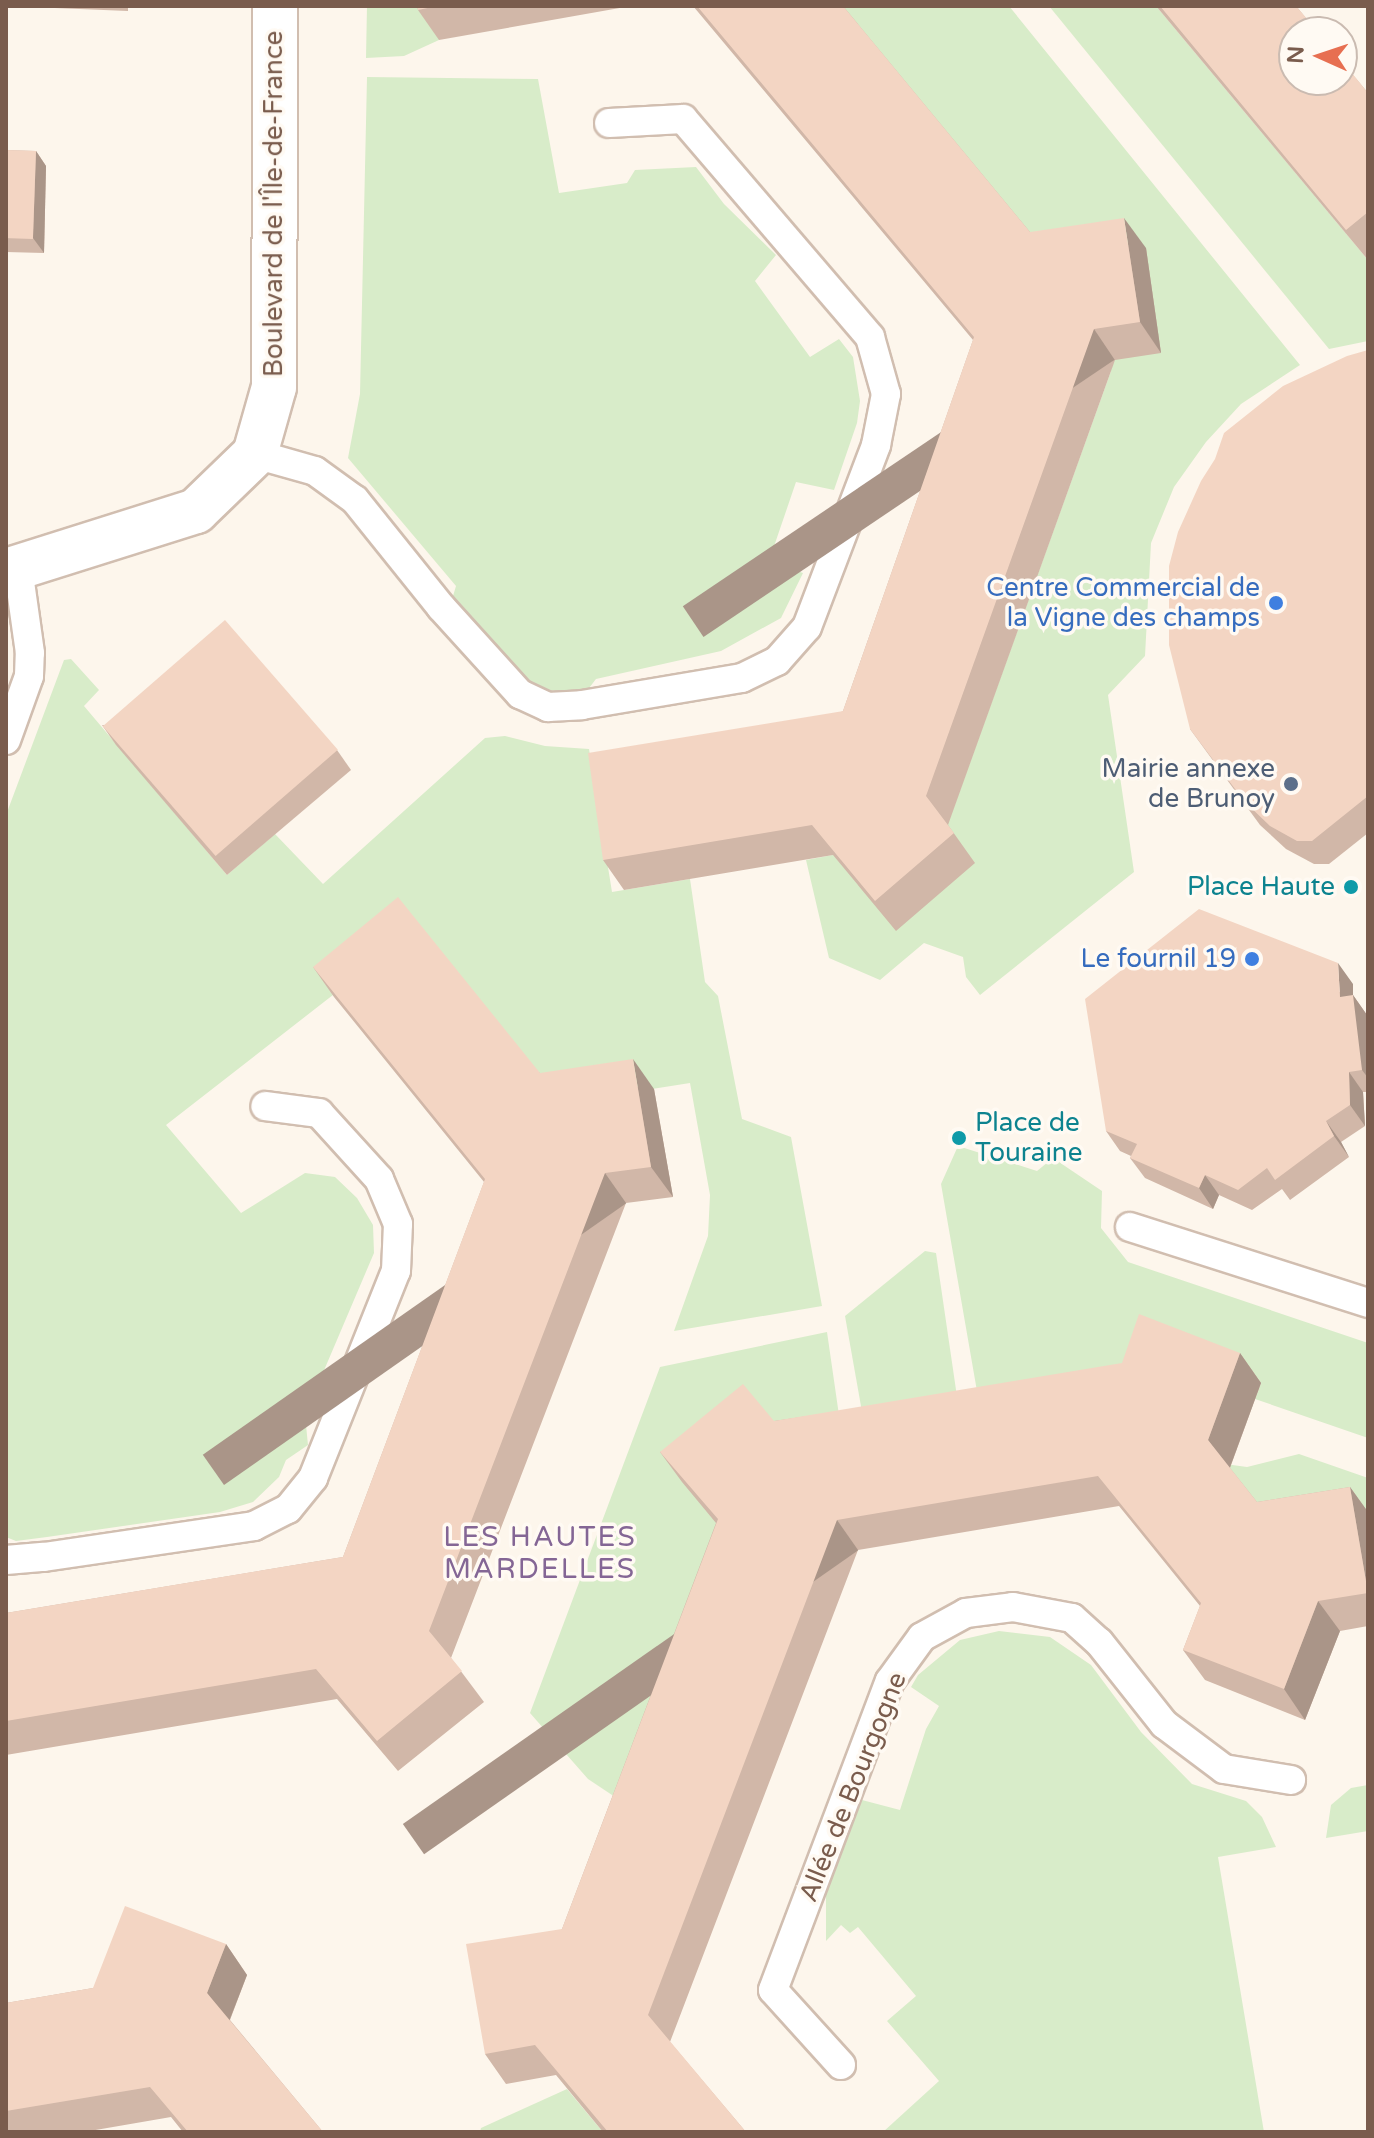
<!DOCTYPE html>
<meta charset="utf-8">
<style>
body{margin:0}
#map{position:relative;width:1374px;height:2138px;overflow:hidden;background:#fdf6ec;font-family:"Varela Round",sans-serif}
div>[style]{position:absolute}
.green>*{inset:0;background:#d8ecc9}
.roads{filter:drop-shadow(2px 0 #d1beb0) drop-shadow(-2px 0 #d1beb0) drop-shadow(0 2px #d1beb0) drop-shadow(0 -2px #d1beb0)}
.lane>*{height:28px;margin:-14px;padding:0 14px;transform-origin:14px;border-radius:14px;background:#fff}
.street>*{height:44px;margin:-22px;padding:0 22px;transform-origin:22px;border-radius:22px;background:#fff}
.wall>*{inset:0;background:#d1b7a8}
.shaded-wall>*{inset:0;background:#aa9588;transform-origin:0 0}
.building>*{inset:0;background:#f3d5c3;transform-origin:0 0}
.dots>*{width:22px;height:22px;translate:-50% -50%;box-sizing:border-box;border:4px solid #fffaf3;border-radius:50%}
span{translate:-50% -50%;white-space:nowrap;text-align:center;line-height:1.15;-webkit-text-stroke:7px #fffaf3;paint-order:stroke}
.street-label{font-size:26px;color:#7a5c4d}
.shop-label{font-size:26px;color:#366cbe}
.right{translate:-100% -50%;text-align:right}
.service-label{font-size:26px;color:#4e5e75}
.culture-label{font-size:26px;color:#0d838f}
.left{translate:0 -50%;text-align:left}
.neighbourhood-label{font-size:28px;color:#846695;letter-spacing:2px}
.frame{position:absolute;inset:0;border:8px solid #7a5c4d;pointer-events:none}
.north{position:absolute;left:1278px;top:16px;width:80px;height:80px;box-sizing:border-box;background:#fffaf3;border:2px solid #cabbb1;border-radius:50%;rotate:273deg;font-size:22px;font-weight:700;line-height:32px;text-align:center;color:#7a5c4d}
.north::after{content:'';display:block;margin:auto;width:28px;height:36px;background:#e76f51;clip-path:polygon(50% 0,100% 100%,50% 72%,0 100%)}
</style>
<div id="map">
<div class="green">
<div style="clip-path:polygon(367px 6px,433px 6px,439px 40px,404px 56px,366px 58px)"></div>
<div style="clip-path:polygon(839px 6px,1009px 6px,1300px 365px,1241px 404px,1206px 442px,1174px 487px,1151px 543px,1145px 656px,1108px 695px,1134px 872px,980px 995px,966px 977px,963px 957px,924px 943px,880px 980px,829px 958px,806px 860px,838px 854px,951px 815px,1111px 371px,1059px 272px)"></div>
<div style="clip-path:polygon(1049px 6px,1156px 6px,1368px 260px,1368px 341px,1329px 349px)"></div>
<div style="clip-path:polygon(367px 77px,538px 79px,559px 193px,627px 183px,635px 170px,696px 167px,724px 204px,776px 255px,755px 281px,810px 357px,839px 339px,853px 357px,860px 401px,857px 423px,834px 490px,796px 482px,769px 561px,803px 573px,781px 618px,721px 651px,596px 679px,586px 692px,533px 690px,453px 596px,456px 586px,348px 458px,360px 394px)"></div>
<div style="clip-path:polygon(71px 659px,99px 690px,84px 706px,227px 875px,275px 834px,323px 884px,485px 738px,505px 736px,545px 746px,589px 749px,612px 892px,690px 879px,705px 982px,718px 996px,742px 1119px,791px 1137px,822px 1306px,674px 1331px,708px 1236px,710px 1195px,690px 1083px,576px 1101px,568px 1111px,419px 928px,166px 1125px,241px 1213px,305px 1173px,335px 1177px,357px 1198px,373px 1225px,374px 1253px,305px 1415px,308px 1445px,286px 1460px,279px 1477px,253px 1502px,220px 1512px,47px 1537px,16px 1541px,6px 1537px,6px 815px,64px 660px)"></div>
<div style="clip-path:polygon(958px 1146px,1037px 1171px,1053px 1158px,1102px 1191px,1101px 1228px,1128px 1262px,1368px 1343px,1368px 1438px,1255px 1399px,1261px 1383px,1140px 1402px,982px 1420px,941px 1184px)"></div>
<div style="clip-path:polygon(925px 1251px,936px 1253px,961px 1424px,867px 1440px,845px 1316px)"></div>
<div style="clip-path:polygon(827px 1332px,843px 1443px,732px 1541px,639px 1813px,588px 1779px,530px 1713px,660px 1367px)"></div>
<div style="clip-path:polygon(1299px 1454px,1368px 1478px,1368px 1518px,1284px 1540px,1225px 1464px,1247px 1467px)"></div>
<div style="clip-path:polygon(999px 1631px,1050px 1637px,1091px 1665px,1141px 1732px,1192px 1784px,1246px 1801px,1262px 1817px,1276px 1847px,1218px 1857px,1264px 2132px,883px 2132px,939px 2081px,887px 2021px,916px 1996px,858px 1927px,850px 1933px,841px 1925px,826px 1941px,826px 1894px,862px 1800px,900px 1810px,926px 1729px,939px 1706px,911px 1687px,918px 1675px,960px 1640px)"></div>
<div style="clip-path:polygon(1368px 1785px,1368px 1831px,1326px 1838px,1331px 1805px,1351px 1788px)"></div>
<div style="clip-path:polygon(567px 2089px,603px 2132px,480px 2132px,481px 2128px)"></div>
</div>
<div class="roads">
<div class="lane">
<div style="left:255px;top:454px;width:62px;rotate:15.8deg"></div>
<div style="left:315px;top:471px;width:49px;rotate:35.9deg"></div>
<div style="left:355px;top:500px;width:137px;rotate:51.2deg"></div>
<div style="left:441px;top:607px;width:118px;rotate:47.8deg"></div>
<div style="left:520px;top:694px;width:31px;rotate:25deg"></div>
<div style="left:548px;top:707px;width:34px;rotate:-3deg"></div>
<div style="left:582px;top:705px;width:162px;rotate:-9.6deg"></div>
<div style="left:742px;top:678px;width:39px;rotate:-26deg"></div>
<div style="left:777px;top:661px;width:45px;rotate:-48.6deg"></div>
<div style="left:807px;top:627px;width:195px;rotate:-69.2deg"></div>
<div style="left:876px;top:445px;width:52px;rotate:-78.9deg"></div>
<div style="left:886px;top:394px;width:59px;rotate:-105.7deg"></div>
<div style="left:870px;top:337px;width:287px;rotate:-130.6deg"></div>
<div style="left:683px;top:119px;width:74px;rotate:176.9deg"></div>
<div style="left:6px;top:740px;width:68px;rotate:-70.2deg"></div>
<div style="left:29px;top:676px;width:23px;rotate:-88deg"></div>
<div style="left:30px;top:653px;width:86px;rotate:-98deg"></div>
<div style="left:1130px;top:1227px;width:250px;rotate:17.7deg"></div>
<div style="left:6px;top:1560px;width:38px;rotate:-5deg"></div>
<div style="left:44px;top:1557px;width:212px;rotate:-8.4deg"></div>
<div style="left:254px;top:1526px;width:38px;rotate:-27deg"></div>
<div style="left:288px;top:1509px;width:40px;rotate:-51deg"></div>
<div style="left:313px;top:1478px;width:223px;rotate:-68.2deg"></div>
<div style="left:396px;top:1271px;width:47px;rotate:-87.6deg"></div>
<div style="left:398px;top:1224px;width:49px;rotate:-112.9deg"></div>
<div style="left:379px;top:1179px;width:89px;rotate:-132.3deg"></div>
<div style="left:319px;top:1113px;width:54px;rotate:-172.6deg"></div>
<div style="left:841px;top:2065px;width:101px;rotate:-132.2deg"></div>
<div style="left:773px;top:1990px;width:330px;rotate:-69.3deg"></div>
<div style="left:890px;top:1681px;width:54px;rotate:-54deg"></div>
<div style="left:922px;top:1637px;width:50px;rotate:-28.6deg"></div>
<div style="left:966px;top:1613px;width:47px;rotate:-7.3deg"></div>
<div style="left:1013px;top:1607px;width:60px;rotate:10.6deg"></div>
<div style="left:1072px;top:1618px;width:36px;rotate:42deg"></div>
<div style="left:1099px;top:1642px;width:105px;rotate:51.6deg"></div>
<div style="left:1164px;top:1724px;width:75px;rotate:36.9deg"></div>
<div style="left:1224px;top:1769px;width:68px;rotate:9.3deg"></div>
</div>
<div class="street">
<div style="left:6px;top:571px;width:199px;rotate:-17.5deg"></div>
<div style="left:196px;top:511px;width:82px;rotate:-44deg"></div>
<div style="left:255px;top:454px;width:70px;rotate:-74.2deg"></div>
<div style="left:274px;top:387px;width:381px;rotate:-89.8deg"></div>
</div>
</div>
<div class="wall">
<div style="clip-path:polygon(6px 6px,128px 6px,128px 11px)"></div>
<div style="clip-path:polygon(417px 6px,631px 6px,439px 40px,418px 10px)"></div>
<div style="clip-path:polygon(693px 6px,843px 6px,1030px 232px,1146px 248px,1161px 353px,1115px 360px,948px 825px,975px 863px,896px 931px,833px 855px,624px 890px,603px 860px,843px 711px,973px 340px)"></div>
<div style="clip-path:polygon(1156px 6px,1296px 6px,1368px 93px,1368px 260px)"></div>
<div style="clip-path:polygon(6px 150px,36px 151px,46px 166px,44px 253px,6px 252px)"></div>
<div style="clip-path:polygon(1368px 350px,1368px 833px,1329px 864px,1314px 864px,1286px 849px,1260px 825px,1190px 729px)"></div>
<div style="clip-path:polygon(102px 725px,337px 750px,351px 770px,227px 875px,116px 745px)"></div>
<div style="clip-path:polygon(313px 967px,540px 1073px,654px 1089px,673px 1197px,626px 1203px,451px 1658px,484px 1702px,398px 1771px,337px 1699px,6px 1755px,6px 1613px,343px 1557px,484px 1182px,334px 997px)"></div>
<div style="clip-path:polygon(1353px 984px,1353px 995px,1367px 1015px,1368px 1023px,1368px 1092px,1363px 1092px,1365px 1126px,1341px 1142px,1349px 1157px,1290px 1200px,1282px 1189px,1252px 1210px,1219px 1195px,1213px 1209px,1145px 1178px,1130px 1158px,1131px 1156px,1120px 1151px,1106px 1131px)"></div>
<div style="clip-path:polygon(1240px 1353px,1261px 1383px,1230px 1468px,1257px 1502px,1350px 1487px,1368px 1512px,1368px 1626px,1340px 1631px,1305px 1720px,1205px 1680px,1183px 1650px,1200px 1606px,1119px 1506px,858px 1550px,670px 2042px,746px 2132px,603px 2132px,556px 2075px,506px 2084px,485px 2054px,562px 1929px,716px 1523px,682px 1482px,660px 1452px,774px 1421px)"></div>
<div style="clip-path:polygon(226px 1944px,247px 1975px,230px 2020px,323px 2132px,183px 2132px,171px 2117px,84px 2132px,6px 2132px,6px 2003px,93px 1988px)"></div>
</div>
<div class="shaded-wall">
<div style="clip-path:polygon(36px 151px,46px 166px,44px 253px,33px 238px)"></div>
<div style="clip-path:polygon(1124px 218px,1146px 248px,1161px 353px,1140px 322px)"></div>
<div style="left:1094px;top:329px;width:37px;height:496px;rotate:56deg"></div>
<div style="clip-path:polygon(1338px 963px,1353px 984px,1353px 995px,1367px 1015px,1368px 1078px,1362px 1070px,1340px 997px)"></div>
<div style="clip-path:polygon(633px 1059px,654px 1089px,673px 1197px,651px 1167px)"></div>
<div style="clip-path:polygon(1349px 1072px,1363px 1092px,1365px 1126px,1350px 1105px)"></div>
<div style="clip-path:polygon(1326px 1121px,1341px 1142px,1349px 1157px,1334px 1136px)"></div>
<div style="left:605px;top:1173px;width:37px;height:491px;rotate:55deg"></div>
<div style="clip-path:polygon(1205px 1175px,1219px 1195px,1213px 1209px,1199px 1188px)"></div>
<div style="clip-path:polygon(1240px 1353px,1261px 1383px,1229px 1470px,1208px 1440px)"></div>
<div style="clip-path:polygon(1350px 1487px,1368px 1512px,1368px 1593px)"></div>
<div style="left:837px;top:1520px;width:37px;height:530px;rotate:55deg"></div>
<div style="clip-path:polygon(1318px 1601px,1340px 1631px,1305px 1720px,1284px 1689px)"></div>
<div style="clip-path:polygon(226px 1944px,247px 1975px,228px 2024px,207px 1993px)"></div>
</div>
<div class="building">
<div style="clip-path:polygon(417px 6px,437px 6px,418px 10px)"></div>
<div style="clip-path:polygon(697px 6px,843px 6px,1030px 232px,1124px 218px,1140px 322px,1094px 329px,926px 796px,954px 833px,875px 901px,812px 825px,603px 860px,588px 753px,843px 711px,974px 337px)"></div>
<div style="clip-path:polygon(1160px 6px,1296px 6px,1318px 32px,1294px 32px,1294px 80px,1342px 80px,1342px 61px,1368px 93px,1368px 212px,1346px 230px)"></div>
<div style="left:6px;top:150px;width:30px;height:88px;rotate:2deg"></div>
<div style="clip-path:polygon(1368px 350px,1368px 796px,1312px 841px,1297px 841px,1270px 826px,1244px 801px,1190px 729px,1169px 645px,1169px 566px,1178px 532px,1201px 481px,1215px 459px,1224px 433px,1283px 386px,1347px 356px)"></div>
<div style="left:225px;top:620px;width:172px;height:162px;rotate:49deg"></div>
<div style="clip-path:polygon(398px 897px,540px 1073px,633px 1059px,651px 1167px,605px 1173px,429px 1631px,462px 1671px,377px 1741px,316px 1669px,6px 1721px,6px 1613px,343px 1557px,485px 1179px,313px 967px)"></div>
<div style="clip-path:polygon(1199px 909px,1338px 963px,1340px 997px,1353px 995px,1362px 1070px,1349px 1072px,1350px 1105px,1326px 1121px,1334px 1136px,1275px 1180px,1267px 1168px,1238px 1190px,1205px 1175px,1199px 1188px,1130px 1158px,1137px 1144px,1106px 1131px,1085px 999px)"></div>
<div style="clip-path:polygon(1139px 1314px,1240px 1353px,1208px 1440px,1257px 1502px,1350px 1487px,1368px 1593px,1318px 1601px,1284px 1689px,1183px 1650px,1201px 1603px,1098px 1476px,837px 1520px,648px 2015px,746px 2132px,608px 2132px,535px 2045px,485px 2054px,466px 1944px,562px 1929px,718px 1519px,660px 1452px,743px 1384px,774px 1421px,1122px 1363px)"></div>
<div style="clip-path:polygon(125px 1906px,226px 1944px,207px 1993px,323px 2132px,188px 2132px,150px 2087px,6px 2111px,6px 2003px,93px 1988px)"></div>
</div>
<div class="dots">
<div style="left:1276px;top:603px;background:#3f7fe0"></div>
<div style="left:1291px;top:784px;background:#5c6f8a"></div>
<div style="left:1351px;top:887px;background:#0f9aa8"></div>
<div style="left:1252px;top:959px;background:#3f7fe0"></div>
<div style="left:959px;top:1138px;background:#0f9aa8"></div>
</div>
<div class="street-label">
<span style="left:274px;top:204px;rotate:-90deg">Boulevard de l'Île-de-France</span>
<span style="left:853px;top:1787px;rotate:-68deg">Allée de Bourgogne</span>
</div>
<div class="shop-label">
<span class="right" style="left:1260px;top:603px">Centre Commercial de<br>la Vigne des champs</span>
<span class="right" style="left:1236px;top:959px">Le fournil 19</span>
</div>
<div class="service-label">
<span class="right" style="left:1275px;top:784px">Mairie annexe<br>de Brunoy</span>
</div>
<div class="culture-label">
<span class="right" style="left:1335px;top:887px">Place Haute</span>
<span class="left" style="left:975px;top:1138px">Place de<br>Touraine</span>
</div>
<div class="neighbourhood-label">
<span style="left:540px;top:1553px">LES HAUTES<br>MARDELLES</span>
</div>
<div class="frame"></div>
<div class="north">N</div>
</div>
